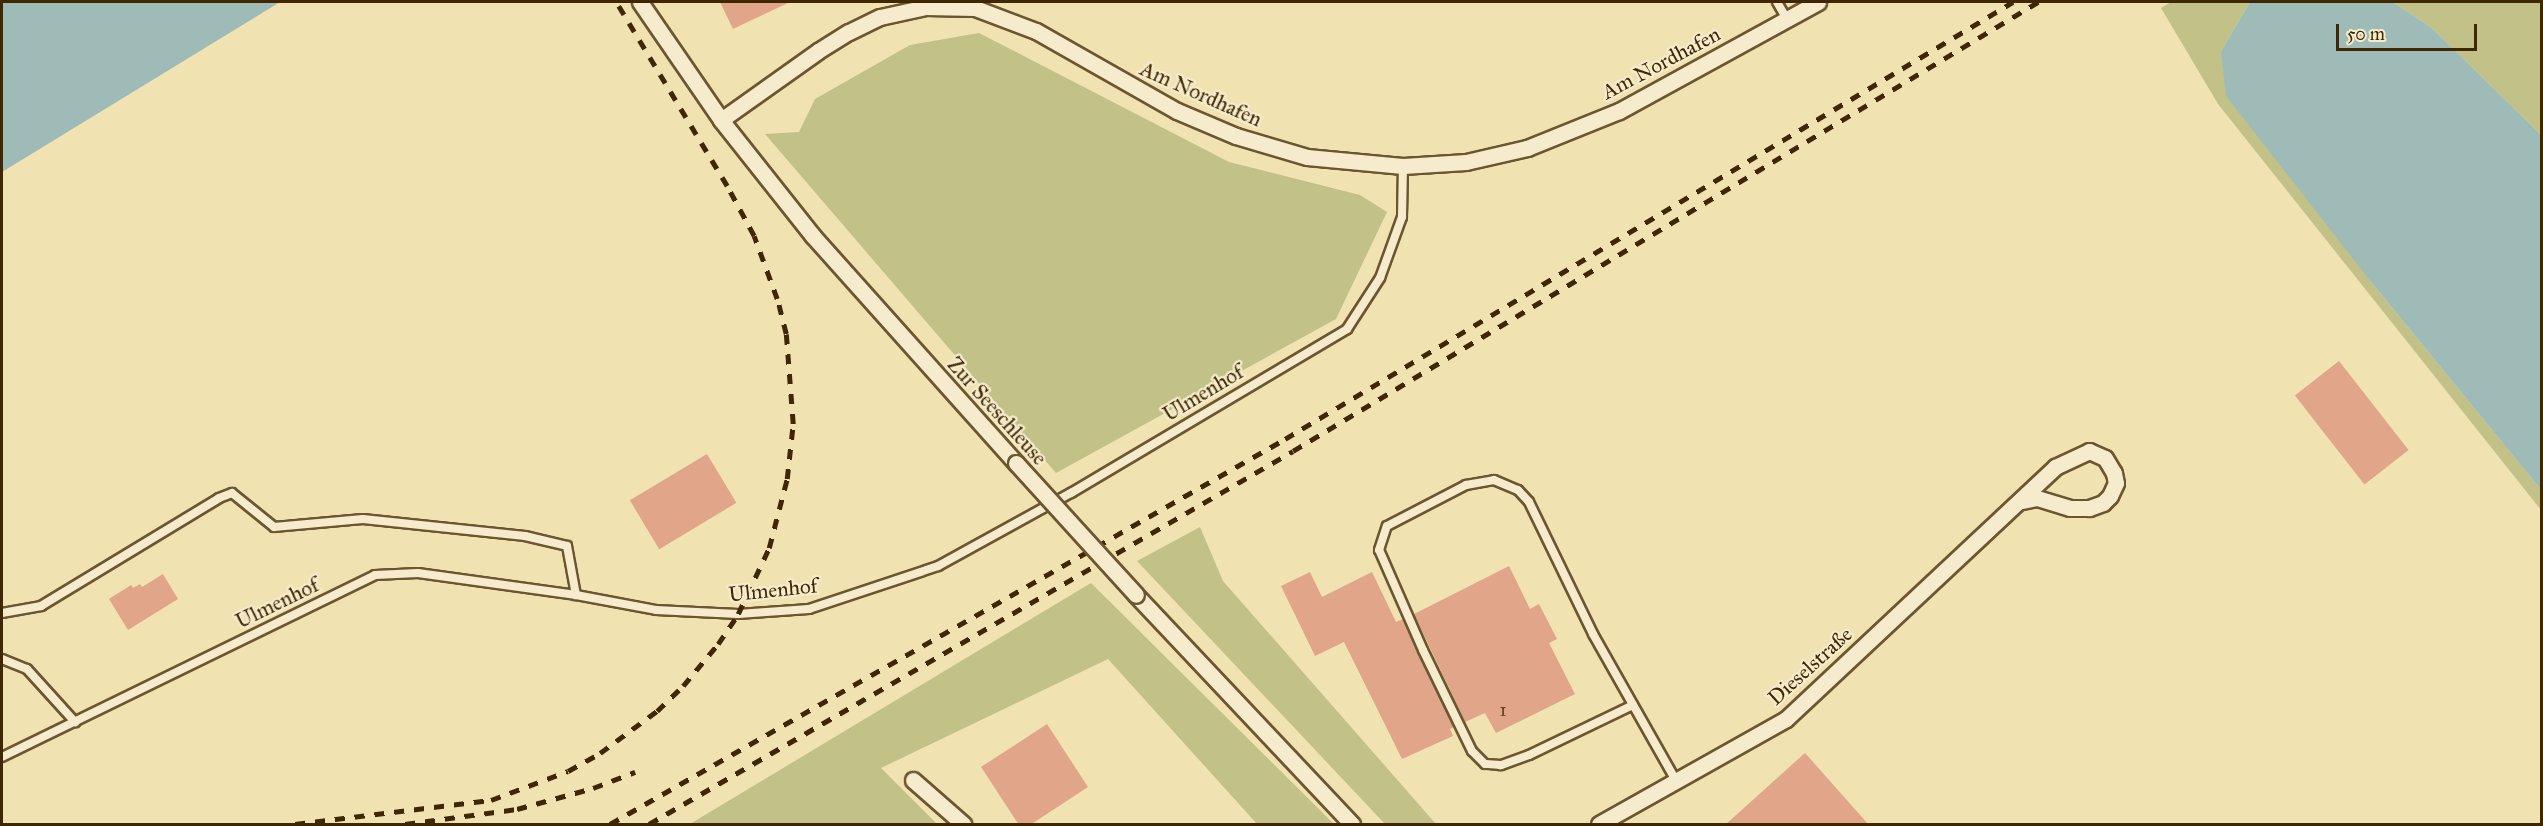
<!DOCTYPE html>
<meta charset="utf-8">
<style>
body{margin:0}
#map{position:relative;width:2543px;height:826px;overflow:hidden;background:#f1e2b2;font-family:"IM FELL Great Primer",serif}
div>[style]{position:absolute}
.green>*{inset:0;background:#c1c188}
.water>*{inset:0;background:#9fbbb7}
.building>*{inset:0;background:#e1a58a;transform-origin:0 0}
.roads{filter:drop-shadow(2px 0 #6c562f) drop-shadow(-2px 0 #6c562f) drop-shadow(0 2px #6c562f) drop-shadow(0 -2px #6c562f)}
.lane>*{height:8px;margin:-4px;padding:0 4px;transform-origin:4px;border-radius:4px;background:#f6eccd}
.street>*{height:15px;margin:-7.5px;padding:0 7.5px;transform-origin:7.5px;border-radius:7.5px;background:#f6eccd}
.rail>*{height:4.5px;margin-top:-2.25px;transform-origin:0;background:repeating-linear-gradient(90deg,#3f2703 0 10px,transparent 0 20px)}
.bridges{filter:drop-shadow(2px 0 #6c562f) drop-shadow(-2px 0 #6c562f) drop-shadow(0 2px #6c562f) drop-shadow(0 -2px #6c562f)}
.street-bridge>*{height:15px;margin:-7.5px;padding:0 7.5px;transform-origin:7.5px;border-radius:7.5px;background:#f6eccd}
span{translate:-50% -50%;white-space:nowrap;text-align:center;line-height:1.15;-webkit-text-stroke:4.5px #f6eccd;paint-order:stroke}
.number-label{font-size:18px;color:#684625}
.number-label span{-webkit-text-stroke-width:0}
.street-label{font-size:21px;color:#3f2703}
.frame{position:absolute;inset:0;border:3px solid #3f2703;pointer-events:none}
.scale{position:absolute;left:2336px;top:24px;width:141px;height:27px;box-sizing:border-box;border:3px solid #3f2703;border-top:0;padding-left:8px;font-size:18px;line-height:21px;white-space:nowrap;color:#3f2703;-webkit-text-stroke:4px #f6eccd;paint-order:stroke}
</style>
<div id="map">
<div class="green">
<div style="clip-path:polygon(2171px 2px,2250px 2px,2221px 51px,2372px 283px,2541px 490px,2541px 510px,2218px 104px,2161px 8px)"></div>
<div style="clip-path:polygon(2393px 2px,2541px 2px,2541px 135px,2432px 28px)"></div>
<div style="clip-path:polygon(979px 33px,1229px 162px,1360px 195px,1387px 212px,1336px 319px,1056px 473px,765px 134px,799px 132px,815px 99px,910px 45px)"></div>
<div style="clip-path:polygon(1200px 527px,1223px 581px,1436px 824px,1385px 824px,1137px 561px)"></div>
<div style="clip-path:polygon(1091px 583px,1334px 824px,1257px 824px,1108px 659px,881px 768px,937px 824px,690px 824px)"></div>
</div>
<div class="water">
<div style="clip-path:polygon(2px 2px,280px 2px,2px 172px)"></div>
<div style="clip-path:polygon(2250px 2px,2393px 2px,2432px 28px,2541px 135px,2541px 490px,2372px 283px,2226px 96px,2221px 51px)"></div>
</div>
<div class="building">
<div style="clip-path:polygon(720px 2px,790px 2px,733px 29px)"></div>
<div style="left:2339px;top:361px;width:113px;height:56px;rotate:52deg"></div>
<div style="left:707px;top:454px;width:57px;height:90px;rotate:59deg"></div>
<div style="clip-path:polygon(1509px 566px,1530px 609px,1539px 604px,1557px 639px,1549px 643px,1575px 694px,1496px 733px,1485px 713px,1465px 722px,1414px 614px)"></div>
<div style="clip-path:polygon(1310px 572px,1322px 597px,1372px 572px,1396px 622px,1403px 619px,1454px 727px,1450px 729px,1453px 736px,1402px 759px,1344px 642px,1315px 656px,1281px 586px)"></div>
<div style="clip-path:polygon(163px 574px,178px 599px,128px 630px,109px 599px,131px 585px,133px 588px,140px 584px,142px 587px)"></div>
<div style="clip-path:polygon(1047px 724px,1088px 787px,1030px 825px,1019px 825px,981px 767px)"></div>
<div style="clip-path:polygon(1805px 753px,1869px 825px,1725px 825px)"></div>
</div>
<div class="roads">
<div class="lane">
<div style="left:1777px;top:2px;width:20px;rotate:60deg"></div>
<div style="left:2px;top:613px;width:40px;rotate:-10deg"></div>
<div style="left:41px;top:606px;width:208px;rotate:-31.2deg"></div>
<div style="left:219px;top:498px;width:14px;rotate:-21deg"></div>
<div style="left:232px;top:493px;width:54px;rotate:39deg"></div>
<div style="left:274px;top:527px;width:89px;rotate:-5.1deg"></div>
<div style="left:363px;top:519px;width:163px;rotate:6deg"></div>
<div style="left:525px;top:536px;width:43px;rotate:13.4deg"></div>
<div style="left:567px;top:546px;width:50px;rotate:79.6deg"></div>
<div style="left:2px;top:659px;width:27px;rotate:22deg"></div>
<div style="left:27px;top:669px;width:72px;rotate:47.8deg"></div>
<div style="left:1633px;top:705px;width:115px;rotate:154.3deg"></div>
<div style="left:1529px;top:755px;width:30px;rotate:160deg"></div>
<div style="left:1501px;top:765px;width:16px;rotate:-176deg"></div>
<div style="left:1485px;top:764px;width:18px;rotate:-135deg"></div>
<div style="left:1472px;top:751px;width:112px;rotate:-115.9deg"></div>
<div style="left:1423px;top:650px;width:109px;rotate:-113.7deg"></div>
<div style="left:1379px;top:550px;width:25px;rotate:-72deg"></div>
<div style="left:1387px;top:526px;width:89px;rotate:-27.4deg"></div>
<div style="left:1466px;top:485px;width:28px;rotate:-10deg"></div>
<div style="left:1494px;top:480px;width:26px;rotate:23deg"></div>
<div style="left:1518px;top:490px;width:16px;rotate:47deg"></div>
<div style="left:1529px;top:502px;width:147px;rotate:64.1deg"></div>
<div style="left:1593px;top:634px;width:169px;rotate:60.5deg"></div>
<div style="left:2px;top:757px;width:415px;rotate:-26deg"></div>
<div style="left:375px;top:575px;width:43px;rotate:-2.7deg"></div>
<div style="left:418px;top:573px;width:160px;rotate:7.9deg"></div>
<div style="left:576px;top:595px;width:81px;rotate:10.6deg"></div>
<div style="left:656px;top:610px;width:82px;rotate:2.8deg"></div>
<div style="left:738px;top:614px;width:71px;rotate:-4deg"></div>
<div style="left:809px;top:609px;width:136px;rotate:-18.4deg"></div>
<div style="left:938px;top:566px;width:152px;rotate:-28.8deg"></div>
<div style="left:1071px;top:493px;width:321px;rotate:-30.7deg"></div>
<div style="left:1347px;top:329px;width:61px;rotate:-57.1deg"></div>
<div style="left:1380px;top:278px;width:65px;rotate:-70.2deg"></div>
<div style="left:1402px;top:217px;width:51px;rotate:-88.9deg"></div>
</div>
<div class="street">
<div style="left:640px;top:2px;width:143px;rotate:55.5deg"></div>
<div style="left:721px;top:120px;width:148px;rotate:51.6deg"></div>
<div style="left:813px;top:236px;width:305px;rotate:48.2deg"></div>
<div style="left:721px;top:120px;width:119px;rotate:-35.4deg"></div>
<div style="left:818px;top:51px;width:36px;rotate:-32deg"></div>
<div style="left:849px;top:32px;width:34px;rotate:-26deg"></div>
<div style="left:880px;top:17px;width:47px;rotate:-12.3deg"></div>
<div style="left:926px;top:7px;width:49px;rotate:1.2deg"></div>
<div style="left:975px;top:8px;width:65px;rotate:20.7deg"></div>
<div style="left:1036px;top:31px;width:162px;rotate:29.6deg"></div>
<div style="left:1177px;top:111px;width:64px;rotate:23deg"></div>
<div style="left:1236px;top:136px;width:74px;rotate:16.5deg"></div>
<div style="left:1307px;top:157px;width:96px;rotate:5.4deg"></div>
<div style="left:1403px;top:166px;width:63px;rotate:-3.6deg"></div>
<div style="left:1466px;top:162px;width:63px;rotate:-12.9deg"></div>
<div style="left:1527px;top:148px;width:99px;rotate:-21.9deg"></div>
<div style="left:1619px;top:111px;width:227px;rotate:-28.7deg"></div>
<div style="left:1136px;top:595px;width:315px;rotate:46.7deg"></div>
<div style="left:913px;top:780px;width:67px;rotate:41.3deg"></div>
<div style="left:1599px;top:824px;width:214px;rotate:-29.3deg"></div>
<div style="left:1786px;top:719px;width:369px;rotate:-43.1deg"></div>
<div style="left:2055px;top:467px;width:38px;rotate:-25deg"></div>
<div style="left:2089px;top:451px;width:17px;rotate:24deg"></div>
<div style="left:2105px;top:458px;width:17px;rotate:59deg"></div>
<div style="left:2114px;top:473px;width:10px;rotate:79deg"></div>
<div style="left:2116px;top:483px;width:14px;rotate:115deg"></div>
<div style="left:2110px;top:496px;width:10px;rotate:135deg"></div>
<div style="left:2103px;top:503px;width:15px;rotate:160deg"></div>
<div style="left:2089px;top:508px;width:19px;rotate:180deg"></div>
<div style="left:2070px;top:508px;width:34px;rotate:-163deg"></div>
<div style="left:2037px;top:498px;width:16px;rotate:169deg"></div>
</div>
</div>
<div class="rail">
<div style="left:295px;top:824px;width:197px;rotate:-7deg"></div>
<div style="left:491px;top:800px;width:82px;rotate:-20.6deg"></div>
<div style="left:568px;top:771px;width:37px;rotate:-29deg"></div>
<div style="left:600px;top:753px;width:71px;rotate:-36.4deg"></div>
<div style="left:657px;top:711px;width:36px;rotate:-44deg"></div>
<div style="left:683px;top:686px;width:55px;rotate:-50.2deg"></div>
<div style="left:718px;top:644px;width:36px;rotate:-56deg"></div>
<div style="left:738px;top:614px;width:73px;rotate:-64.8deg"></div>
<div style="left:769px;top:548px;width:71px;rotate:-75.4deg"></div>
<div style="left:787px;top:479px;width:55px;rotate:-83.8deg"></div>
<div style="left:793px;top:424px;width:90px;rotate:-94.4deg"></div>
<div style="left:786px;top:334px;width:36px;rotate:-104deg"></div>
<div style="left:777px;top:299px;width:67px;rotate:-110.1deg"></div>
<div style="left:754px;top:236px;width:57px;rotate:-118.4deg"></div>
<div style="left:727px;top:186px;width:215px;rotate:-121.1deg"></div>
<div style="left:405px;top:824px;width:113px;rotate:-7.6deg"></div>
<div style="left:517px;top:809px;width:79px;rotate:-15.4deg"></div>
<div style="left:593px;top:788px;width:45px;rotate:-20.9deg"></div>
<div style="left:610px;top:824px;width:777px;rotate:-29.7deg"></div>
<div style="left:1285px;top:439px;width:849px;rotate:-30.98deg"></div>
<div style="left:649px;top:824px;width:744px;rotate:-30.08deg"></div>
<div style="left:1293px;top:451px;width:870px;rotate:-31.08deg"></div>
</div>
<div class="bridges">
<div class="street-bridge">
<div style="left:1016px;top:463px;width:178px;rotate:47.7deg"></div>
</div>
</div>
<div class="number-label">
<span style="left:1503px;top:710px">1</span>
</div>
<div class="street-label">
<span style="left:1661px;top:63px;rotate:-28deg">Am Nordhafen</span>
<span style="left:1201px;top:94px;rotate:24deg">Am Nordhafen</span>
<span style="left:1203px;top:393px;rotate:-31deg">Ulmenhof</span>
<span style="left:997px;top:411px;rotate:48deg">Zur Seeschleuse</span>
<span style="left:773px;top:590px;rotate:-6deg">Ulmenhof</span>
<span style="left:277px;top:603px;rotate:-26deg">Ulmenhof</span>
<span style="left:1810px;top:666px;rotate:-42deg">Dieselstraße</span>
</div>
<div class="frame"></div>
<div class="scale">50 m</div>
</div>
